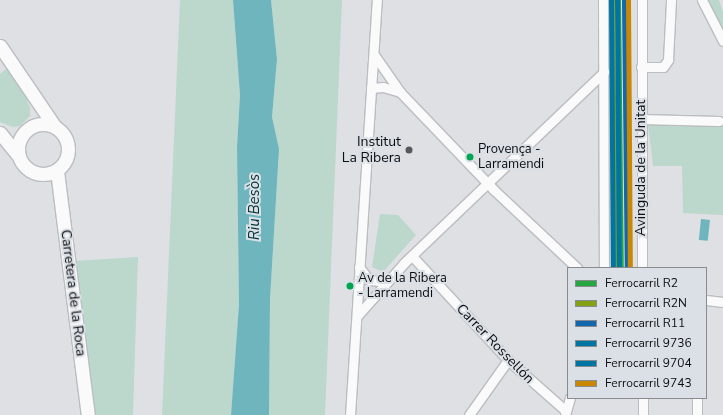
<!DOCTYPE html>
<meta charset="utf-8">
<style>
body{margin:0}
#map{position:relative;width:723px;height:415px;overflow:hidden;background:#dee0e3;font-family:"Nunito Sans",sans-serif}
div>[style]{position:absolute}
.green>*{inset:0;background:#bcd7cc}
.water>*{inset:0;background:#6eb5bd;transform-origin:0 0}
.roads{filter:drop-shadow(1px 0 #bbbdc0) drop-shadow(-1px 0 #bbbdc0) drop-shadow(0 1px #bbbdc0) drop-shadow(0 -1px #bbbdc0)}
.street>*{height:9px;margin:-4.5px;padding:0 4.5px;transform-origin:4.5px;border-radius:4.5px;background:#fafafb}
.secondary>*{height:13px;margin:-6.5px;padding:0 6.5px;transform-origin:6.5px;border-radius:6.5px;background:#fafafb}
.secondary>.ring{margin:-6.5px;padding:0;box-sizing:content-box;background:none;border:13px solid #fafafb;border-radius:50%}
.rail-1>*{height:5px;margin:-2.5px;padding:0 2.5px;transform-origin:2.5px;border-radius:2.5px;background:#26a741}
.rail-2>*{height:5px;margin:-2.5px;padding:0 2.5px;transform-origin:2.5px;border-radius:2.5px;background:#84a116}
.rail-3>*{height:5px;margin:-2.5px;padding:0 2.5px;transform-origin:2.5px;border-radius:2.5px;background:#1267af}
.rail-4>*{height:5px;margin:-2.5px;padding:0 2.5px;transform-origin:2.5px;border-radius:2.5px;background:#0075a1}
.rail-5>*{height:5px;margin:-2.5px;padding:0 2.5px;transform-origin:2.5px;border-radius:2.5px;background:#0075a1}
.rail-6>*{height:5px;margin:-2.5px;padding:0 2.5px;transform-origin:2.5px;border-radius:2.5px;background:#c88803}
.dots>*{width:11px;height:11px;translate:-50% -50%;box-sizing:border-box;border:2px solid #dbe0e6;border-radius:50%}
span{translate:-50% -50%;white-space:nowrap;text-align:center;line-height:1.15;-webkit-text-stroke:4px #dbe0e6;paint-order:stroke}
.bus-label{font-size:13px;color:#0c0e10}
.left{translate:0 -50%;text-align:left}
.poi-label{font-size:14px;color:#0c0e10}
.right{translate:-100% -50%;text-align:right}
.street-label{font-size:14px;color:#0c0e10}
.water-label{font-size:15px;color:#013337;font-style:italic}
.legend{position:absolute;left:567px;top:267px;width:140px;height:132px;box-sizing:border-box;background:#dbe0e6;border:1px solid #888c90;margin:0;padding:5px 7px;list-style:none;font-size:12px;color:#0c0e10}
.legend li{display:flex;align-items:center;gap:8px;height:20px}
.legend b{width:20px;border:1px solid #888c90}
</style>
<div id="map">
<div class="green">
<div style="clip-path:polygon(180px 0,233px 0,240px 95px,237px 147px,239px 304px,231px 415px,162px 415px)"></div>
<div style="clip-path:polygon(271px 0,342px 0,325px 415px,269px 415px,270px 299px,279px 149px,272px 117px,277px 59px)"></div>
<div style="clip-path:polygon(708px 0,719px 0,723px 12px,723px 32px)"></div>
<div style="clip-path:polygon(7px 68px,23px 90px,30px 108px,30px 116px,20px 126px,12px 127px,0 122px,0 74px)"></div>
<div style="clip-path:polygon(648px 124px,723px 125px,723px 215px,683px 213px,682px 166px,653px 166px)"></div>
<div style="clip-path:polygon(380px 214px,398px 215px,416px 235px,383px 272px,372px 267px)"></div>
<div style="clip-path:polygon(138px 257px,133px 415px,95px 415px,75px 261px)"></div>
</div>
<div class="water">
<div style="clip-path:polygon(233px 0,271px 0,277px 59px,272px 117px,279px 149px,270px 299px,269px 415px,231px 415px,239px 304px,237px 147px,240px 95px)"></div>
<div style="left:701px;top:219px;width:9px;height:21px;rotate:6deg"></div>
</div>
<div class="roads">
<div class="street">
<div style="left:603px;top:0;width:268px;rotate:89.8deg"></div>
<div style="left:702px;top:0;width:46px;rotate:62.9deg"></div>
<div style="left:375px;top:56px;width:44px;rotate:55.2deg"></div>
<div style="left:400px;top:92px;width:136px;rotate:46.2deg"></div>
<div style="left:494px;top:190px;width:114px;rotate:43.2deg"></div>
<div style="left:641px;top:67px;width:22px"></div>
<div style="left:663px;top:67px;width:9px;rotate:-54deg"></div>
<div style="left:668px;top:60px;width:60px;rotate:-87.1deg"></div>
<div style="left:371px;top:88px;width:12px;rotate:-5deg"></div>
<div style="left:383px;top:87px;width:18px;rotate:16deg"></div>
<div style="left:641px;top:119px;width:78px;rotate:1.5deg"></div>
<div style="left:412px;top:256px;width:142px;rotate:47.3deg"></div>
<div style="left:508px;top:360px;width:77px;rotate:41.3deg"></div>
<div style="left:359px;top:267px;width:16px;rotate:52deg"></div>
<div style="left:369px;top:280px;width:18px;rotate:6deg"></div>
<div style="left:642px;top:268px;width:268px;rotate:-90deg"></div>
<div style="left:706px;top:300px;width:17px;rotate:7deg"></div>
<div style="left:357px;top:316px;width:71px;rotate:-48.4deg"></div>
<div style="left:404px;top:263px;width:277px;rotate:-43.7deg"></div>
<div style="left:643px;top:398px;width:17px;rotate:90deg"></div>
<div style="left:697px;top:398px;width:17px;rotate:90deg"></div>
<div style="left:350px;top:415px;width:416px;rotate:-86.3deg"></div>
<div style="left:469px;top:415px;width:67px;rotate:-54.7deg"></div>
<div style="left:565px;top:415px;width:18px;rotate:-74deg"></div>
</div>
<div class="secondary">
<div style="left:0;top:46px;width:98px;rotate:55.8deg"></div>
<div class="ring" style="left:18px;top:124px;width:37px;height:37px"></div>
<div style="left:0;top:133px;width:27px;rotate:51deg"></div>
<div style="left:57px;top:171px;width:246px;rotate:82.8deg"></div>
</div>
</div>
<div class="rail-1">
<div style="left:618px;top:0;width:268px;rotate:89.4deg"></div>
</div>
<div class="rail-2">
<div style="left:612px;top:0;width:268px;rotate:89.4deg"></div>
</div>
<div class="rail-3">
<div style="left:624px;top:0;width:268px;rotate:89.4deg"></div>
</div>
<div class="rail-4">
<div style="left:617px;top:0;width:268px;rotate:89.6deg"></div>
</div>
<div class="rail-5">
<div style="left:611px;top:0;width:268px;rotate:89.6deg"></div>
</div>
<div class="rail-6">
<div style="left:628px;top:0;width:268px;rotate:89.6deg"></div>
</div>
<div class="dots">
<div style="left:409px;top:150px;background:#56585a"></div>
<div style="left:470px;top:157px;background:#00a651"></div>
<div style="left:350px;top:286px;background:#00a651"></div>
</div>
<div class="bus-label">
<span class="left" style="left:478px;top:157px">Provença -<br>Larramendi</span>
<span class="left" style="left:358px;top:286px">Av de la Ribera<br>- Larramendi</span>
</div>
<div class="poi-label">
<span class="right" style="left:401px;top:150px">Institut<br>La Ribera</span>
</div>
<div class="street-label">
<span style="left:641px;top:168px;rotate:-90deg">Avinguda de la Unitat</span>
<span style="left:73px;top:293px;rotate:83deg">Carretera de la Roca</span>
<span style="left:495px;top:344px;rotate:46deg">Carrer Rossellón</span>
</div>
<div class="water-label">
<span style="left:255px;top:207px;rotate:-90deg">Riu Besòs</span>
</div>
<ul class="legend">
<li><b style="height:5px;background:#26a741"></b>Ferrocarril R2</li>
<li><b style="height:5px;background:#84a116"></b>Ferrocarril R2N</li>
<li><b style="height:5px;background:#1267af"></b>Ferrocarril R11</li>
<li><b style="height:5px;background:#0075a1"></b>Ferrocarril 9736</li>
<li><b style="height:5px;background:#0075a1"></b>Ferrocarril 9704</li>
<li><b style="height:5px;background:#c88803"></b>Ferrocarril 9743</li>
</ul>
</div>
